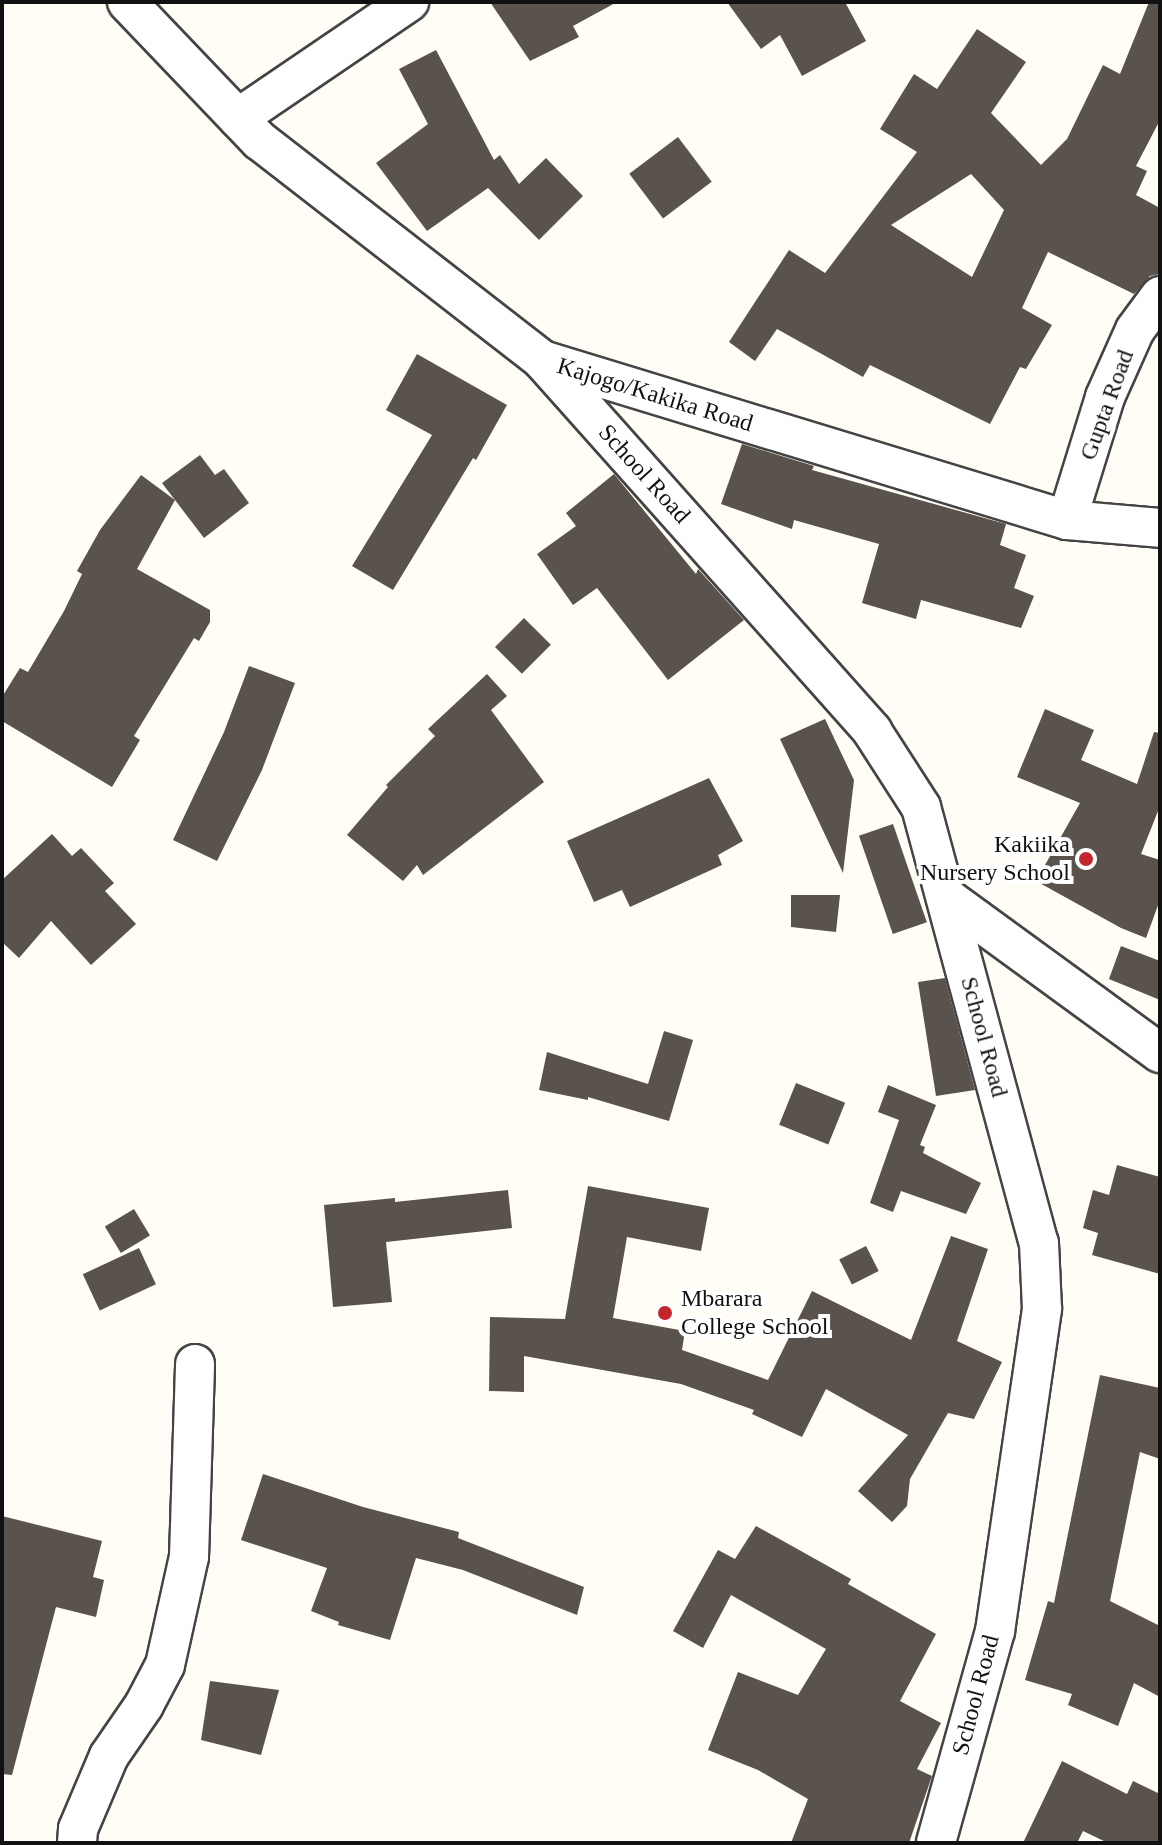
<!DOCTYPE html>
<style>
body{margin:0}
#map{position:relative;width:1162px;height:1845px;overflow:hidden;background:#fffdf5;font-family:Georgia,serif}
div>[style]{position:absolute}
.building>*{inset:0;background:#5a524d;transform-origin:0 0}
.roads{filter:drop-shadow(2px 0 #444) drop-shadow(-2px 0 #444) drop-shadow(0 2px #444) drop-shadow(0 -2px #444)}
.street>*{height:38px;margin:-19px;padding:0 19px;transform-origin:19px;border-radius:19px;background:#fff}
.dots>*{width:22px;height:22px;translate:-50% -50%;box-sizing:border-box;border:4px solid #fff;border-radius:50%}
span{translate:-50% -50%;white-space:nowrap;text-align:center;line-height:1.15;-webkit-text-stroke:8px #fff;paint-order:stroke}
.street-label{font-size:24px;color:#111}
.poi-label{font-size:24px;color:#111}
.right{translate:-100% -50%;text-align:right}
.left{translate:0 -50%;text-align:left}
.frame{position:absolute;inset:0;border:4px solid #111;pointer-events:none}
</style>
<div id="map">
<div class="building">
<div style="clip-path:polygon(490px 2px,617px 2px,573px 26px,579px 37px,530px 61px)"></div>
<div style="clip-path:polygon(727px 2px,845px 2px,866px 41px,802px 76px,780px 35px,761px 49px)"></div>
<div style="clip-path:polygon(evenodd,1149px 2px,1160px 2px,1160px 120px,1136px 166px,1147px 171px,1136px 195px,1160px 208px,1160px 274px,1150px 276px,1134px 294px,1048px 252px,1022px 308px,1052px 325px,1026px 369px,1020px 367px,990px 424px,870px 365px,863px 377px,777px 329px,755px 361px,729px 342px,789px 250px,825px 273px,917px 152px,880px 129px,914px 74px,937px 89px,977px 29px,1026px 62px,991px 113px,1041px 165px,1067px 139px,1103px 65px,1120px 74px,1149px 2px,971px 174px,1004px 210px,972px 277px,891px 225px,971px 174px)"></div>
<div style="clip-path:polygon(436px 50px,494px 160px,500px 155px,519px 184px,546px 158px,583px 196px,539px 240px,488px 188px,427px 231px,376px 163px,428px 124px,399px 69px)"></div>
<div style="left:678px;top:137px;width:56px;height:61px;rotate:53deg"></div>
<div style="clip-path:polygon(417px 354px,507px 405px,476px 460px,473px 458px,393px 590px,352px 566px,432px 435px,386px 410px)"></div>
<div style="clip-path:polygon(742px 444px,814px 466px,812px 470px,1006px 524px,1000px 545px,1026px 555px,1014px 588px,1034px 596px,1021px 628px,921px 600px,916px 619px,862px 603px,879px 544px,794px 520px,792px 529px,721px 504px)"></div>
<div style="clip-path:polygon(200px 455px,215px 475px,224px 469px,249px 503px,204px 538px,162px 483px)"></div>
<div style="clip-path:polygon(614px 474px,696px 574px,698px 569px,744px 620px,668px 680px,597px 588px,573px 605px,537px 554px,576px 526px,566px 513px)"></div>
<div style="clip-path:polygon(141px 475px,175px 500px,137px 569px,210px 610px,210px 622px,199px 641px,194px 638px,134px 736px,140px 740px,112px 787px,2px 721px,2px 697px,20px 668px,28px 672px,64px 611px,82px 574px,77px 571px,100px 530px)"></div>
<div style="left:524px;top:618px;width:38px;height:41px;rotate:45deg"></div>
<div style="clip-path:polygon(249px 666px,295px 683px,262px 770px,217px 861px,173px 840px,224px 732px)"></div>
<div style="clip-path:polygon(487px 674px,507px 696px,491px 710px,544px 782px,423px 875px,417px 865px,403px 881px,347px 835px,388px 787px,386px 785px,435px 736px,428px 729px)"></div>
<div style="clip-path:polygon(1045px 709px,1094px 730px,1081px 760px,1137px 784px,1154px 732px,1160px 733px,1160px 806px,1141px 854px,1160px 860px,1160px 900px,1146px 938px,1121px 928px,1036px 881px,1080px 803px,1017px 777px)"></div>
<div style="clip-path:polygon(825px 719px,854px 780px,843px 873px,780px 739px)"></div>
<div style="clip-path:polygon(709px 778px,743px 841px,718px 855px,722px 865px,630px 907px,622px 890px,594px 902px,567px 841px)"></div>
<div style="left:893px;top:824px;width:104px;height:36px;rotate:71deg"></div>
<div style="clip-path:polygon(52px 834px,72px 856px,81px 848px,114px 883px,105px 891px,136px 924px,91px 965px,51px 921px,19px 958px,2px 942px,2px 880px)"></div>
<div style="clip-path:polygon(791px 895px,840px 895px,836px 932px,791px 927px)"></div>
<div style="clip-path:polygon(1121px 946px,1160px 961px,1160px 1000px,1109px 979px)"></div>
<div style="clip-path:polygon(945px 978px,975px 1090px,936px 1096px,918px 982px)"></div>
<div style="clip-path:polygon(664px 1031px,693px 1040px,669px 1121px,588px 1097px,588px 1100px,539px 1090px,547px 1052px,648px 1084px)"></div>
<div style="left:796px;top:1083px;width:53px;height:45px;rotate:22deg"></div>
<div style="clip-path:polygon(888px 1085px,936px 1105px,920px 1145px,925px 1147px,923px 1153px,981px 1183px,966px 1214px,901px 1191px,893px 1212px,870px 1203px,899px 1120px,878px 1112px)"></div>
<div style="clip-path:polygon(1117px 1165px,1160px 1177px,1160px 1274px,1092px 1255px,1098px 1233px,1083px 1228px,1093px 1190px,1109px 1195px)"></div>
<div style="clip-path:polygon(588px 1186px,709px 1208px,701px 1251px,627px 1237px,613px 1318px,685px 1331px,682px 1350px,768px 1380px,812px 1291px,911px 1340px,951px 1236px,988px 1249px,957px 1341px,1002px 1362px,974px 1419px,948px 1413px,910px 1479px,907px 1506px,892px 1522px,858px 1491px,908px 1435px,826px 1389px,802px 1437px,752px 1414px,754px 1410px,681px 1384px,524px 1356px,524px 1392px,489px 1391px,490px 1317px,565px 1319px)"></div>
<div style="clip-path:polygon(508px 1190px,512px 1228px,386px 1242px,392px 1302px,333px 1307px,324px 1205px,395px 1198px,395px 1202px)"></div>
<div style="left:134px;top:1209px;width:31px;height:34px;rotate:59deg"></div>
<div style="left:866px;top:1246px;width:28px;height:30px;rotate:63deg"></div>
<div style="left:139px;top:1248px;width:40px;height:62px;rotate:65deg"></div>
<div style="clip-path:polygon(1100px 1375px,1160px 1388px,1160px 1459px,1140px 1452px,1110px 1601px,1160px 1626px,1160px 1697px,1134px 1683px,1118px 1726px,1068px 1705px,1072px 1694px,1025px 1680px,1048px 1601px,1054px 1603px)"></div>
<div style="clip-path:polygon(263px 1474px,363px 1507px,459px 1532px,458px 1538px,584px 1587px,577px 1615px,463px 1570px,416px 1558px,390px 1640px,338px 1625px,339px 1622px,311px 1611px,327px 1568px,241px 1540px)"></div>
<div style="clip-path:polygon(2px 1516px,102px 1541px,93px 1577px,104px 1580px,96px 1617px,56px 1607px,12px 1775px,2px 1774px)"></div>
<div style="clip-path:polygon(756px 1526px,851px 1579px,848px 1584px,936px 1634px,900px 1701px,941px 1723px,917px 1769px,932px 1776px,909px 1843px,791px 1843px,808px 1799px,758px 1770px,708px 1750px,738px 1672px,798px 1695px,826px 1649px,731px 1595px,703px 1648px,673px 1631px,718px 1550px,735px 1559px)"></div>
<div style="clip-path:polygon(210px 1681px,279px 1690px,261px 1755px,201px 1740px)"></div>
<div style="clip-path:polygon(1062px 1761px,1127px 1794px,1133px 1781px,1160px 1794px,1160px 1843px,1108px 1843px,1083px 1831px,1077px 1843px,1023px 1843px)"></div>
</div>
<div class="roads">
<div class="street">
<div style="left:127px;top:2px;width:192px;rotate:46.3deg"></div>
<div style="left:260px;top:141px;width:357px;rotate:37.8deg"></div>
<div style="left:542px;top:360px;width:549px;rotate:16.95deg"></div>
<div style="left:1067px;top:520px;width:93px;rotate:4.9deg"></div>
<div style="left:238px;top:118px;width:207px;rotate:-34.2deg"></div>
<div style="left:542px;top:360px;width:497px;rotate:48.3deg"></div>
<div style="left:872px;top:731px;width:90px;rotate:57.2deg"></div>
<div style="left:921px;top:807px;width:452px;rotate:74.9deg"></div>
<div style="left:1039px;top:1243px;width:66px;rotate:87.4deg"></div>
<div style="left:1042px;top:1309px;width:325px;rotate:98.3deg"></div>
<div style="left:995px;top:1631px;width:220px;rotate:105.6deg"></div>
<div style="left:1067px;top:520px;width:129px;rotate:-72.8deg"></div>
<div style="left:1105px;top:397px;width:73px;rotate:-65.9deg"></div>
<div style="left:1135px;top:330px;width:42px;rotate:-53.7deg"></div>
<div style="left:946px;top:897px;width:265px;rotate:36.1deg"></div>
<div style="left:77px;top:1843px;width:14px;rotate:-86deg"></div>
<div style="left:78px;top:1829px;width:79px;rotate:-67deg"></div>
<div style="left:109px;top:1756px;width:62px;rotate:-55.5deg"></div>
<div style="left:144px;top:1705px;width:45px;rotate:-62.3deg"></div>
<div style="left:165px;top:1665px;width:111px;rotate:-77.5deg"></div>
<div style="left:189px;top:1557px;width:193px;rotate:-88.2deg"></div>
</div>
</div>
<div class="dots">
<div style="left:1086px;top:859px;background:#c4262e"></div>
<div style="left:665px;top:1313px;background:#c4262e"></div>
</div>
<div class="street-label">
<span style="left:655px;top:395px;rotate:17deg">Kajogo/Kakika Road</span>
<span style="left:1107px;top:405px;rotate:-70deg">Gupta Road</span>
<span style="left:644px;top:474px;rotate:48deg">School Road</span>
<span style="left:984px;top:1037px;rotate:75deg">School Road</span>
<span style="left:976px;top:1695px;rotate:-75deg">School Road</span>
</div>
<div class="poi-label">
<span class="right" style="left:1070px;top:859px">Kakiika<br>Nursery School</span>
<span class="left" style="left:681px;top:1313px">Mbarara<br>College School</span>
</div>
<div class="frame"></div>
</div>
